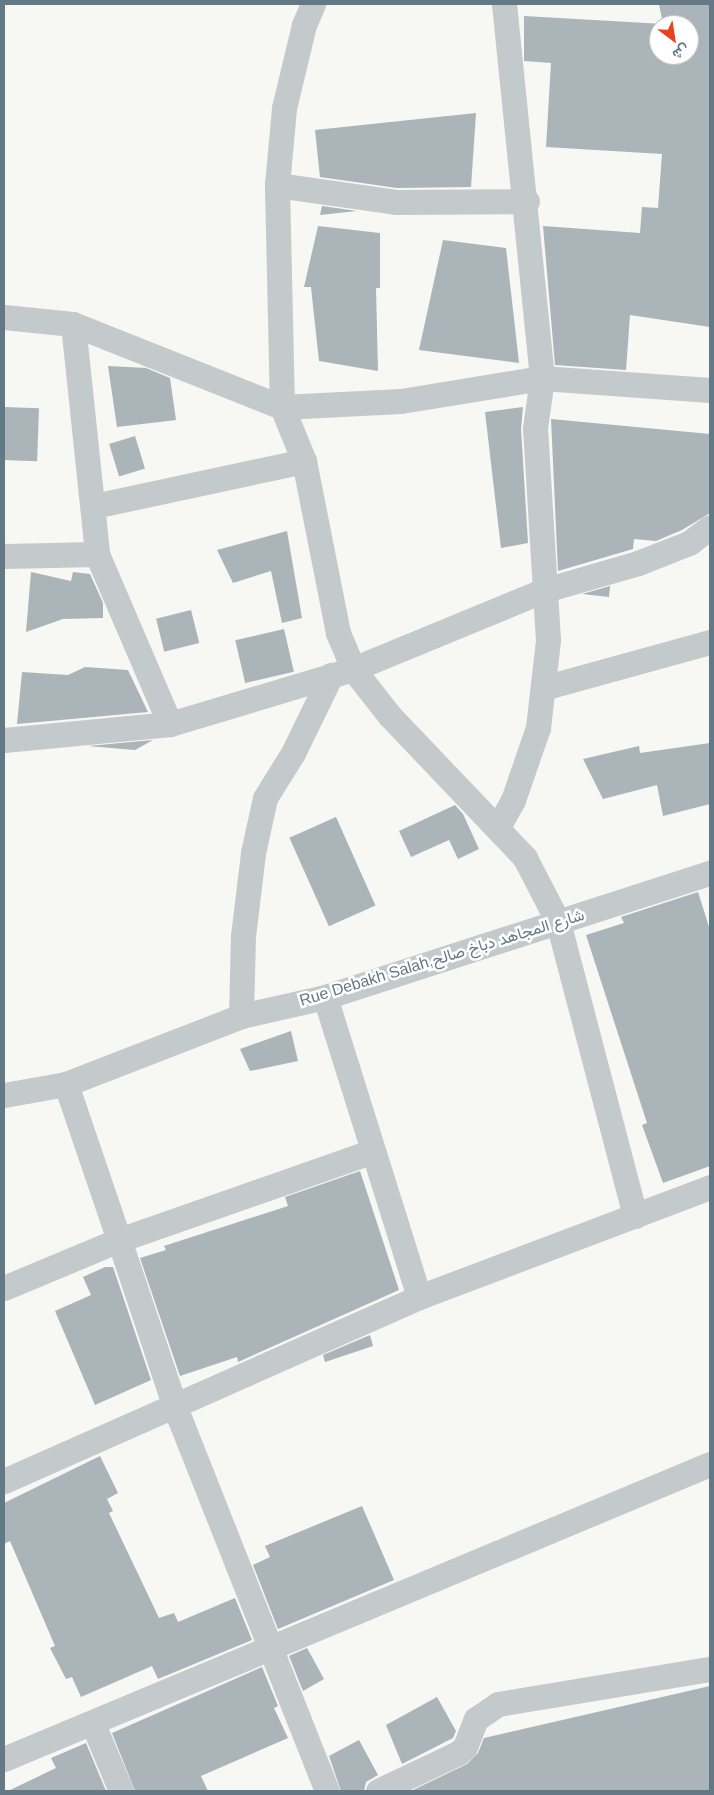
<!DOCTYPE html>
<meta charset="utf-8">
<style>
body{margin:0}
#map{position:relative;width:714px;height:1795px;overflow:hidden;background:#f7f7f3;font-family:Helvetica,Vazirmatn,sans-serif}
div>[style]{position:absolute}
.building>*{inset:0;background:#aab4b9;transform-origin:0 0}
.street>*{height:25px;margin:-12.5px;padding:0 12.5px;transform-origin:12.5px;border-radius:12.5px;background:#c4c9cb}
span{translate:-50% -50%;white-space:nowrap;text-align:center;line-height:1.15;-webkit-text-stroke:5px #fff;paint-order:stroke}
.street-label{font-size:16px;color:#647986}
.frame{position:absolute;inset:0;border:5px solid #647986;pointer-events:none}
.north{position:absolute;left:649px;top:15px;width:50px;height:50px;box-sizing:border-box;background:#fff;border:1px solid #c1c9cf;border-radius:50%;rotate:149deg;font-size:14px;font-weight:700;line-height:20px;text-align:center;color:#647986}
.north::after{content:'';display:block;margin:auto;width:18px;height:22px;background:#ea4220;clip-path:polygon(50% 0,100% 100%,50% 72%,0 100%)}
</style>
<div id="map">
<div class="building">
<div style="clip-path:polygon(evenodd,659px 4px,710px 4px,710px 327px,630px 315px,626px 370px,555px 365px,543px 226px,640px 233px,642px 207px,658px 208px,662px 154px,546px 147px,551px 63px,524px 61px,524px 16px,663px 24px,659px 4px,659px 25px,689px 25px,689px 55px,659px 55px,659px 25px)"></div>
<div style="clip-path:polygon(476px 113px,471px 187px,397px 188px,320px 177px,315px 130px)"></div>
<div style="clip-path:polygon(322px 206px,357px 211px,320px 215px)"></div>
<div style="clip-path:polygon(318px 226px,380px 233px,380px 288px,376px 288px,378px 371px,319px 361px,311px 287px,304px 287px)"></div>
<div style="clip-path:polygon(443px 240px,506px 248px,519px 363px,419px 350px)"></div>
<div style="clip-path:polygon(108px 366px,146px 368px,170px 378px,176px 420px,117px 427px)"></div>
<div style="left:4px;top:407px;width:35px;height:53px;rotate:2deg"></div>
<div style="clip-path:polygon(523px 407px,521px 429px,528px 543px,501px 548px,485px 412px)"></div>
<div style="clip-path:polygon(551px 419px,710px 434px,710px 513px,682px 530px,656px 541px,634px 539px,633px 549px,558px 571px)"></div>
<div style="left:135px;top:436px;width:34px;height:27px;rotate:73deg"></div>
<div style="clip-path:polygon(287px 531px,302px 618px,282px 623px,271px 571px,233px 583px,217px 550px)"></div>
<div style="clip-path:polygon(31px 572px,71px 581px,73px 572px,90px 574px,103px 603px,103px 618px,63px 619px,26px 632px)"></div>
<div style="clip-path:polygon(610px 586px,609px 597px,582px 594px)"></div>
<div style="left:191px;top:610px;width:34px;height:36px;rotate:76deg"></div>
<div style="left:284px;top:629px;width:44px;height:50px;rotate:77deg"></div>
<div style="clip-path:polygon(85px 667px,128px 670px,148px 712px,17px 724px,22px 672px,68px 675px)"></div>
<div style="clip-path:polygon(153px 740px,135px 750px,88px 746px)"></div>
<div style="clip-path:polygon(710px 743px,710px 804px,663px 816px,657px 785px,603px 799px,583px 759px,639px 746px,640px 753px)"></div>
<div style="clip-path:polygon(455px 805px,463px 814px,479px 849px,458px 859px,449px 840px,411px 857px,399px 831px)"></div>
<div style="left:336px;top:817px;width:97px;height:51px;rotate:66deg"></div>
<div style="clip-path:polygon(698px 892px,710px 930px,710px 1166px,663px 1183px,642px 1125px,647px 1123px,586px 935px,624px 923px,621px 917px)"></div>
<div style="clip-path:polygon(291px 1031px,298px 1061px,250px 1071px,240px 1049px)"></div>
<div style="clip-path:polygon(360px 1171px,399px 1290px,238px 1362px,237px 1357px,180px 1376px,140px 1258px,166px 1250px,164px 1246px,288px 1206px,285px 1197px)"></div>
<div style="clip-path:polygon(105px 1267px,113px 1267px,151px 1380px,95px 1405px,55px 1311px,91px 1295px,83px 1277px)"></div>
<div style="clip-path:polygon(370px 1335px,373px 1346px,325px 1362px,323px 1355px)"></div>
<div style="clip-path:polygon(100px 1456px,118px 1493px,107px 1499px,113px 1511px,109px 1513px,159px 1618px,174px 1613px,178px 1622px,235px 1598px,252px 1640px,158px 1679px,152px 1666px,81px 1697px,72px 1677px,66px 1679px,50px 1648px,55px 1646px,10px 1541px,4px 1544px,4px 1503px)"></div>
<div style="clip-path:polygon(362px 1506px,394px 1580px,278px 1629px,253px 1565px,270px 1557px,265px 1546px)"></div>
<div style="clip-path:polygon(307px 1648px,324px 1679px,303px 1691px,289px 1656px)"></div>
<div style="clip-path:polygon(262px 1667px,278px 1706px,274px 1708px,288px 1738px,201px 1776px,208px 1791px,135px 1791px,112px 1733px)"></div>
<div style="clip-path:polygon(710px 1686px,710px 1791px,411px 1791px,467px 1764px,478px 1753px,484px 1738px)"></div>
<div style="clip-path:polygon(437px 1697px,456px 1731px,453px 1738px,402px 1764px,386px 1725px)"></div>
<div style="clip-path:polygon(359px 1740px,378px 1775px,366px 1782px,364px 1791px,341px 1791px,329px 1756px)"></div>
<div style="clip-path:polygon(86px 1743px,106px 1791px,8px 1791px,56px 1768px,51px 1758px)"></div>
</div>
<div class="street">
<div style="left:277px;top:185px;width:120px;rotate:8.1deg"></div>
<div style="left:396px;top:202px;width:131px;rotate:-0.4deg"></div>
<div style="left:4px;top:317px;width:69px;rotate:5.8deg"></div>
<div style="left:73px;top:324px;width:225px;rotate:21.7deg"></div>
<div style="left:282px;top:407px;width:119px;rotate:-2.9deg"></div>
<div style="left:401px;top:401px;width:143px;rotate:-9.3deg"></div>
<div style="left:542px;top:378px;width:168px;rotate:4.1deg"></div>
<div style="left:73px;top:324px;width:231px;rotate:84deg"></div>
<div style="left:97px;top:554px;width:185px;rotate:66.8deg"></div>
<div style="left:170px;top:724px;width:191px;rotate:-16.7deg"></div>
<div style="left:353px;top:669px;width:208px;rotate:-22.4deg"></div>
<div style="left:545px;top:590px;width:97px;rotate:-16.2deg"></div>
<div style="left:638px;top:563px;width:55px;rotate:-21.4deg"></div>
<div style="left:689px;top:543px;width:26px;rotate:-37deg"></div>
<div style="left:304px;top:461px;width:175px;rotate:78.8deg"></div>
<div style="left:338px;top:633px;width:39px;rotate:67deg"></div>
<div style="left:353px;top:669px;width:60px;rotate:51.8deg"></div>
<div style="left:390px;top:716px;width:196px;rotate:46.4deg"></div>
<div style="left:525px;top:858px;width:72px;rotate:62.7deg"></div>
<div style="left:558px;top:922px;width:304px;rotate:75.3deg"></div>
<div style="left:94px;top:506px;width:215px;rotate:-12.1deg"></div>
<div style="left:304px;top:461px;width:58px;rotate:-112.2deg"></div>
<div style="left:282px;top:407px;width:222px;rotate:-91.3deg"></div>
<div style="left:277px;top:185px;width:77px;rotate:-84.8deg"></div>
<div style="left:284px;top:108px;width:85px;rotate:-76.5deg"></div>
<div style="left:304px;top:25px;width:23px;rotate:-67deg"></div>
<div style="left:4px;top:556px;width:93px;rotate:-1.2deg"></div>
<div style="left:543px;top:688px;width:173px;rotate:-15.4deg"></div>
<div style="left:4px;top:740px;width:167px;rotate:-5.5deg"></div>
<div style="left:498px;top:827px;width:31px;rotate:-61deg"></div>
<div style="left:513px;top:800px;width:76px;rotate:-70.9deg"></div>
<div style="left:538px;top:728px;width:89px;rotate:-83.5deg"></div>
<div style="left:548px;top:640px;width:212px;rotate:-93.5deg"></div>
<div style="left:535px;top:428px;width:50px;rotate:-82deg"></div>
<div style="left:542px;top:378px;width:376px;rotate:-95.8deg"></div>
<div style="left:325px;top:997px;width:314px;rotate:72.6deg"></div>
<div style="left:241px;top:1016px;width:80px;rotate:-88.6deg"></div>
<div style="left:243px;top:936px;width:84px;rotate:-83.1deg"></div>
<div style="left:253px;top:853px;width:56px;rotate:-77.7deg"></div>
<div style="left:265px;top:798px;width:53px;rotate:-58.1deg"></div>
<div style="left:293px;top:753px;width:87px;rotate:-64deg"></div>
<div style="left:4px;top:1095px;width:63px;rotate:-10.1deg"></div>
<div style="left:66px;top:1084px;width:188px;rotate:-21.2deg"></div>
<div style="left:241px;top:1016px;width:86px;rotate:-12.7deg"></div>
<div style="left:325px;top:997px;width:404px;rotate:-17.9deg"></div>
<div style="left:4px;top:1288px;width:125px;rotate:-22.7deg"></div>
<div style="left:119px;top:1240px;width:165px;rotate:-108.8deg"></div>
<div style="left:4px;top:1481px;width:454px;rotate:-23.9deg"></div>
<div style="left:419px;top:1297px;width:311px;rotate:-20.7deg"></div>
<div style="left:93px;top:1724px;width:73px;rotate:67.3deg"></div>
<div style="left:4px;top:1759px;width:765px;rotate:-22.68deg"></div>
<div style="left:327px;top:1791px;width:416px;rotate:-111.6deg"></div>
<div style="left:174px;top:1404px;width:173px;rotate:-108.5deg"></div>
<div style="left:119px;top:1240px;width:269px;rotate:-19.3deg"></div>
<div style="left:378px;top:1791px;width:89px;rotate:-25.4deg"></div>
<div style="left:458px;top:1753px;width:9px;rotate:-41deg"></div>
<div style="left:465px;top:1747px;width:30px;rotate:-69deg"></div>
<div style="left:476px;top:1719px;width:27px;rotate:-34deg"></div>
<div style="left:498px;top:1704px;width:215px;rotate:-9.4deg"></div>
</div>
<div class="street-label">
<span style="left:442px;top:958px;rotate:-17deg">Rue Debakh Salah,شارع المجاهد دباخ صالح</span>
</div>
<div class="frame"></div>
<div class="north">ش</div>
</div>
